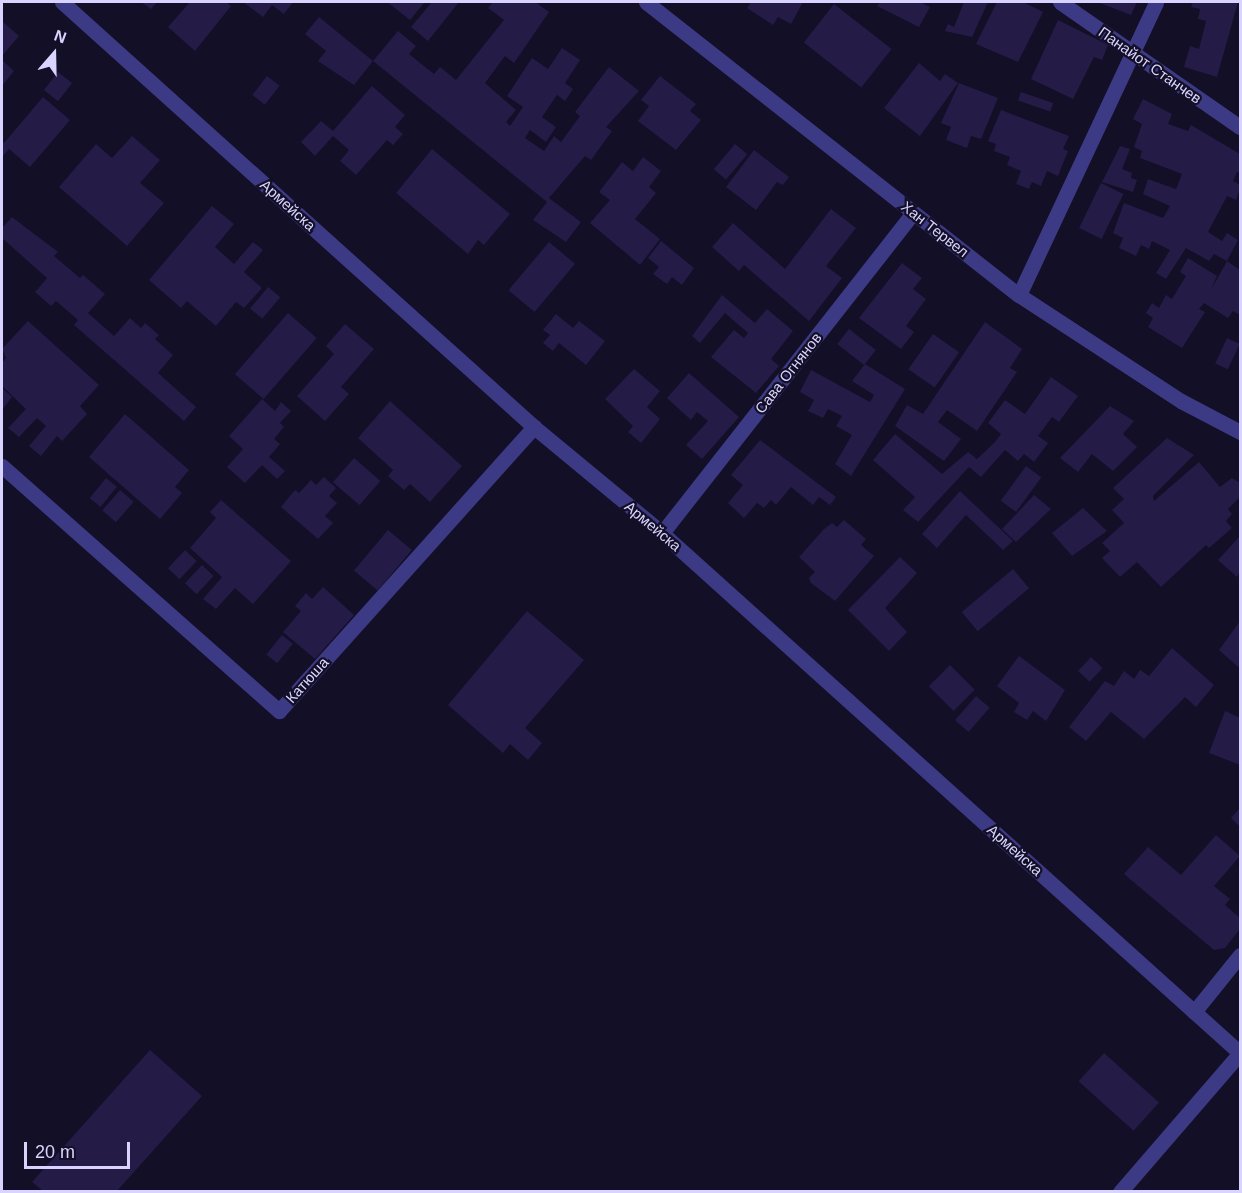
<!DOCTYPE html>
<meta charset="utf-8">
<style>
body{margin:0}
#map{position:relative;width:1242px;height:1193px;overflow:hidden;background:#130f26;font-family:Arial,sans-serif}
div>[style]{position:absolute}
.building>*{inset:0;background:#241b47;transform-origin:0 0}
.service>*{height:15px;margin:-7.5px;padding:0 7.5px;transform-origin:7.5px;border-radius:7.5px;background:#3d3a85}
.minor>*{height:15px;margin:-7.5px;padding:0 7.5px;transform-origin:7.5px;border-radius:7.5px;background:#3d3a85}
span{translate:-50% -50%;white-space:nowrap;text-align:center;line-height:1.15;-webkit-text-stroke:4.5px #130f26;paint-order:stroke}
.street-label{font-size:15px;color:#d9d4ff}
.frame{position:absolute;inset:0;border:3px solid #d9d4ff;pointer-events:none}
.north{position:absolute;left:24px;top:24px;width:60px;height:60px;-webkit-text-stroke:4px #130f26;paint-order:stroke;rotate:20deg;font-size:16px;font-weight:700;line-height:24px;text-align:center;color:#d9d4ff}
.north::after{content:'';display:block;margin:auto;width:21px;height:27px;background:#d9d4ff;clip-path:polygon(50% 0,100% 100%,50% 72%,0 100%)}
.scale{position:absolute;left:24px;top:1142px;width:106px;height:27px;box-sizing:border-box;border:3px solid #d9d4ff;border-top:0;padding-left:8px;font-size:18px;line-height:21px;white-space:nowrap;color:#d9d4ff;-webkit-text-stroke:4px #130f26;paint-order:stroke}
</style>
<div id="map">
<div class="building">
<div style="clip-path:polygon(141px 2px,157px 2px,151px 9px)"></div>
<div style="clip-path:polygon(190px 2px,226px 2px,231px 6px,195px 51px,168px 27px)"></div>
<div style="clip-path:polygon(243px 2px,293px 2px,284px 14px,272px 5px,263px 17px)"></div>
<div style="clip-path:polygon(387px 2px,425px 2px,410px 20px)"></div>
<div style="clip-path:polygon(432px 2px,459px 2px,428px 41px,411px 27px)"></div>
<div style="clip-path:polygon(493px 2px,535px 2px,549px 12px,514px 63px,505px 56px,485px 83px,516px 110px,506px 122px,510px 126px,523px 107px,507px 96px,532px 58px,548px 69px,562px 48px,580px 60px,565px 83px,573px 89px,565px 101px,557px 95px,542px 117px,556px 127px,546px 142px,530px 130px,525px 138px,544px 151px,554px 136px,561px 142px,580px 116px,575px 112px,609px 67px,639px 91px,606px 127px,612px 131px,591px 160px,585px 156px,549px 198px,581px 222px,566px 242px,533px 220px,547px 202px,373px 61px,354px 85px,318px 61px,326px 51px,305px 34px,319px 17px,373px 61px,398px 31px,416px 46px,409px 54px,434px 74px,440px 67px,456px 80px,504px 20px,488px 8px)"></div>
<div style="clip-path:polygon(751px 2px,803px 2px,791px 24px,778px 17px,773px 25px,747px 8px)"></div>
<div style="clip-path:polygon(880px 2px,920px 2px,930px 7px,919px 27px,877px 6px)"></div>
<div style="clip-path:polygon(964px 2px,988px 2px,972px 37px,945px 31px,948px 24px,954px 27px)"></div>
<div style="clip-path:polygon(997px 2px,1023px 2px,1043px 12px,1018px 62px,976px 44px)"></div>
<div style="clip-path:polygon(1097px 2px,1137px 2px,1131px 15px)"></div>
<div style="clip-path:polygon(1193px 2px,1238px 2px,1217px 77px,1184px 67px,1190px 46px,1199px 49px,1206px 21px,1198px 19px,1200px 9px,1191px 7px)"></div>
<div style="left:834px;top:4px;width:73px;height:49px;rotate:38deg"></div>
<div style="clip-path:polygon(1058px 20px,1108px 45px,1102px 60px,1094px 57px,1073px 99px,1031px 79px)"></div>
<div style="clip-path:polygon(2px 21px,19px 36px,2px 56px)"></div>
<div style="clip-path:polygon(2px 60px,14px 71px,2px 86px)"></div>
<div style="clip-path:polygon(919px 63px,940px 81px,945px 74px,958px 83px,920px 136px,884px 108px)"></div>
<div style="left:58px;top:72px;width:18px;height:23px;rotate:38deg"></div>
<div style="left:267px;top:76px;width:16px;height:24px;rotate:38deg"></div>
<div style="clip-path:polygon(660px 76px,696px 104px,690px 111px,701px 120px,676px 150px,638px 121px,649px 106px,641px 100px)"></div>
<div style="clip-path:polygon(959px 83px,998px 98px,981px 139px,971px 136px,967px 148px,946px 140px,951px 127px,941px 123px)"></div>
<div style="clip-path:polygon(372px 86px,405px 115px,395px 127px,403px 134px,393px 145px,387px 140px,356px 175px,340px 161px,349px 150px,333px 136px,315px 156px,301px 142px,321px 121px,333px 131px)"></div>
<div style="left:1021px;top:92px;width:34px;height:9px;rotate:19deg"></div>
<div style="clip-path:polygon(43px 97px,70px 120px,30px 167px,9px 149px,2px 157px,2px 141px,4px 143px)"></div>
<div style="clip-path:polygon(1143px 99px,1172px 114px,1168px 124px,1188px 131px,1191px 125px,1240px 154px,1240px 173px,1237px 172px,1233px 181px,1240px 185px,1240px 189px,1236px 200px,1227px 196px,1208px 232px,1222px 241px,1227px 233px,1238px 240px,1227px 261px,1214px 254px,1209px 261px,1186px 248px,1166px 279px,1156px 273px,1170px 250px,1152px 241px,1149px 249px,1141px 245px,1136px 256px,1119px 248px,1123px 238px,1113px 233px,1124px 203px,1163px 218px,1170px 206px,1143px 194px,1148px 179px,1176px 189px,1182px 174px,1140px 158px,1142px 151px,1134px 147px,1142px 124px,1133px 119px)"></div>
<div style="clip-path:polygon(1001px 110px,1069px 136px,1063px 149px,1068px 151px,1058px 176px,1047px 171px,1041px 186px,1032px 182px,1029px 189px,1016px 184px,1021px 171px,1007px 165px,1010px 157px,994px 151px,996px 144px,988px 141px)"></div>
<div style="clip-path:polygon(132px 136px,160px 160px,140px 183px,164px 203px,127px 246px,59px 187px,96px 144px,112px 158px)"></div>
<div style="left:735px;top:144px;width:16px;height:33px;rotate:40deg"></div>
<div style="clip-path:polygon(1120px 146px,1130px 149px,1122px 169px,1132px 173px,1131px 178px,1137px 180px,1133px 192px,1102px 182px)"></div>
<div style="clip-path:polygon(432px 149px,510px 214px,484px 245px,478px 240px,468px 254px,396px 193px)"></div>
<div style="clip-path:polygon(754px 150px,789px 177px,783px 185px,777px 182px,756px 210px,726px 187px)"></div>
<div style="clip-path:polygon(643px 157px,661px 171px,649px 187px,656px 193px,635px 219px,660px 239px,640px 265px,590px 223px,610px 200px,599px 192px,622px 162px,633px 171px)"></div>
<div style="left:1101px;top:183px;width:25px;height:50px;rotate:26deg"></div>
<div style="clip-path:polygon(212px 206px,234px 224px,215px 247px,234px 264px,253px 242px,263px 250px,244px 272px,262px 288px,244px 308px,236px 302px,216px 326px,187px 301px,181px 308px,149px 280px)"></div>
<div style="clip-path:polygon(831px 209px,856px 228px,826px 266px,842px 278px,809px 321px,744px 265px,739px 271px,712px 247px,733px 223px,785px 269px)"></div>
<div style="clip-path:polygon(12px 217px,58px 252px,54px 256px,80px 278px,83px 275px,105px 294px,88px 313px,114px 336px,130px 318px,141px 328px,145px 323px,159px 335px,155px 339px,173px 355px,158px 373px,196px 407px,184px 421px,74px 325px,78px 320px,56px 301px,51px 306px,35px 292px,47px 278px,2px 238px,2px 228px)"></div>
<div style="clip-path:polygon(661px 241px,694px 268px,682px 285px,672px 277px,667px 284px,653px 274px,659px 267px,648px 258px)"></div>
<div style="left:549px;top:242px;width:34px;height:63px;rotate:40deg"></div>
<div style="clip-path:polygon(1188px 258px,1217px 276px,1211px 290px,1227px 261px,1240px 270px,1240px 315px,1233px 311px,1228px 318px,1204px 303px,1199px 309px,1205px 312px,1182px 348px,1148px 327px,1153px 318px,1146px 313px,1152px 303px,1159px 308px,1166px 295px,1172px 299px,1186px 276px,1180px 272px)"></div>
<div style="clip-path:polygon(902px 263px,922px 278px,913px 289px,926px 299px,906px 326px,914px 332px,901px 349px,859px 318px)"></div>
<div style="left:268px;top:287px;width:16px;height:28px;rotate:40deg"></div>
<div style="clip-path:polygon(722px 295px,755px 323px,767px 309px,793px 331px,771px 359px,779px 366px,756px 393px,711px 357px,734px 330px,744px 338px,748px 333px,725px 313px,700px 343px,692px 336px)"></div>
<div style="left:288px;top:313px;width:38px;height:81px;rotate:41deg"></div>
<div style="clip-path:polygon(556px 314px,573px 328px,579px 321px,605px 341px,586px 365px,559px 343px,553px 351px,543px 343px,550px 335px,543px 330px)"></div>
<div style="clip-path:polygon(28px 321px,99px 385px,80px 406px,87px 414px,62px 441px,57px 436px,41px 456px,29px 446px,46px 426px,37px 418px,19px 437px,8px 428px,26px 409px,2px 386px,2px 363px,6px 358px,2px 349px)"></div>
<div style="clip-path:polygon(985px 322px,1022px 349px,1010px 368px,1017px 372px,977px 431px,947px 410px,938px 422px,961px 439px,944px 461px,895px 426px,907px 405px,923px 414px)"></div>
<div style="clip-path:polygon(345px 324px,374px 349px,341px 387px,349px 394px,325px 421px,297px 396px,334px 354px,326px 346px)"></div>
<div style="left:849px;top:329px;width:34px;height:19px;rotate:38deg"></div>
<div style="left:933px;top:334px;width:32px;height:43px;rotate:35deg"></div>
<div style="left:1227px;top:338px;width:14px;height:28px;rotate:25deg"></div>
<div style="clip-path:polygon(865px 364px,905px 389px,851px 476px,835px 464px,852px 435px,836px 426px,842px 416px,828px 409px,823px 418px,808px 411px,814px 400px,800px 392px,811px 370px,870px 402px,874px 395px,852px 381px)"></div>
<div style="clip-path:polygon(634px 369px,660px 391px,647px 407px,660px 419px,641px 443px,628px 432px,633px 426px,605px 399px)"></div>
<div style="clip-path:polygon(689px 373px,739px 417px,702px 459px,686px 445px,708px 421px,697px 412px,691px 420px,667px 398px)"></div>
<div style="clip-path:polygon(1051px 377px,1078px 396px,1059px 422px,1052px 417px,1038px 436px,1048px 443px,1034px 462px,1024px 454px,1018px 461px,1005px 450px,981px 477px,969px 467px,918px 522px,903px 510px,915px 497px,873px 460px,895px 434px,942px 474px,968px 452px,977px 459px,995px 442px,1001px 434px,988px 423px,1005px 400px,1025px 414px)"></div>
<div style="clip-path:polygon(2px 388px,12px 397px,2px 410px)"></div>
<div style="clip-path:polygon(262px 399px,275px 411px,281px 402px,291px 411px,280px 423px,284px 427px,274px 439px,280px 444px,269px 457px,285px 471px,277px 479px,262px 465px,245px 483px,227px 467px,243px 449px,229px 436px)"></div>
<div style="clip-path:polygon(390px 401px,462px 466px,430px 502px,410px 484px,404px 490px,388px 476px,393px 470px,358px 438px)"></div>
<div style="clip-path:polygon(1110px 406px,1134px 421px,1123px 434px,1137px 447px,1113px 471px,1092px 454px,1078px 472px,1060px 458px)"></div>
<div style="clip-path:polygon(125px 414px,189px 470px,175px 487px,182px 493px,160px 519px,89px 457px)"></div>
<div style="clip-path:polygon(1167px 438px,1194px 455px,1153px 496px,1154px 501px,1199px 462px,1220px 487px,1232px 478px,1240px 483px,1240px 497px,1228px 509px,1232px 514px,1226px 521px,1232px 528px,1209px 548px,1206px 545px,1161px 587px,1137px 562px,1120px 577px,1102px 558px,1110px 551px,1102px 543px,1124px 523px,1112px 510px,1124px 499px,1113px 488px)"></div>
<div style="clip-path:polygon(760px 440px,836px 497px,830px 505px,819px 497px,813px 505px,791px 487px,776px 505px,771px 500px,764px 508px,757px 503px,744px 518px,728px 503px,743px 485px,731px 475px)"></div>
<div style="left:354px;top:458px;width:35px;height:32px;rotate:41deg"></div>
<div style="left:1026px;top:466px;width:19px;height:43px;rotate:36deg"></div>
<div style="clip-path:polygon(324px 477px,336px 488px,329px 496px,337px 503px,325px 516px,333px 523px,318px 539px,281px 507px,295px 490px,299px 493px,311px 480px,316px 485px)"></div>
<div style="left:106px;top:478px;width:14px;height:26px;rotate:39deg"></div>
<div style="left:120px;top:490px;width:18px;height:27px;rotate:41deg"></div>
<div style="clip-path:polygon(960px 491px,1013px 541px,1003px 550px,966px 515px,937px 548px,922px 534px)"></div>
<div style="clip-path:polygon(1034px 495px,1051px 509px,1016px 542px,1002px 529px)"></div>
<div style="clip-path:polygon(221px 500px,291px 561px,253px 604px,235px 588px,216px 609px,203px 599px,222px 577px,190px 548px,216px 518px,210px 512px)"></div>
<div style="clip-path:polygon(1083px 508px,1107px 531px,1072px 556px,1052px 533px)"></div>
<div style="clip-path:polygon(844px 520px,866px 539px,861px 545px,874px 556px,835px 601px,811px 583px,809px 578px,815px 572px,799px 557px,824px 529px,832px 523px,837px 527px)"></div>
<div style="left:388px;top:530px;width:31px;height:53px;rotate:40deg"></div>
<div style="clip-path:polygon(1240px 536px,1240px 572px,1237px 577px,1218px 560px)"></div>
<div style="left:185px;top:550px;width:16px;height:25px;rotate:43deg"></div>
<div style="clip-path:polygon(900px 557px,917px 573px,885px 608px,907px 632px,889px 651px,848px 610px)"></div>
<div style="left:202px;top:565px;width:16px;height:25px;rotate:43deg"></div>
<div style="left:1013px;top:569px;width:25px;height:67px;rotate:50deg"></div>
<div style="clip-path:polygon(323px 587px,354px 615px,315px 659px,283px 632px,301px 611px,295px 606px,306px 593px,312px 599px)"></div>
<div style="clip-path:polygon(527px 611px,584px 660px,525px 728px,542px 743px,528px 760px,510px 744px,503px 753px,448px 705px)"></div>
<div style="clip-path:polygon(1240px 621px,1240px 663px,1238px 667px,1219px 650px)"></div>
<div style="left:282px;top:635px;width:14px;height:25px;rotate:39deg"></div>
<div style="clip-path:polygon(1172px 648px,1214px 685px,1196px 707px,1185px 697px,1144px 739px,1111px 712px,1086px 741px,1069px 727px,1105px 681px,1114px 686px,1124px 671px,1134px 679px,1140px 670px,1149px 676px)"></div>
<div style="clip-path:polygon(1019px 656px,1065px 690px,1046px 721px,1033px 711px,1027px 720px,1014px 712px,1019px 703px,997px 686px)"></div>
<div style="left:1091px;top:657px;width:16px;height:19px;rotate:43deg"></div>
<div style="left:950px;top:665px;width:35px;height:30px;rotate:45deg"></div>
<div style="left:976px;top:696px;width:18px;height:32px;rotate:41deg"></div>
<div style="clip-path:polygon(1225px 711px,1240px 718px,1240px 765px,1209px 753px)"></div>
<div style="clip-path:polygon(1240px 808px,1240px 827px,1231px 818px)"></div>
<div style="clip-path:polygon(1216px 835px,1240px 856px,1214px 886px,1230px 899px,1225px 905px,1240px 918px,1240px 929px,1225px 948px,1214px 950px,1124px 874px,1148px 847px,1181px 875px)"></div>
<div style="clip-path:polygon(150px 1050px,202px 1096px,117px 1191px,43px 1191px,32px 1182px)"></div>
<div style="left:1104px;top:1053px;width:74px;height:38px;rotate:42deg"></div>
</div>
<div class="service">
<div style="left:1120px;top:1192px;width:184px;rotate:-49.2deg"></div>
</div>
<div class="minor">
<div style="left:62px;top:2px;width:635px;rotate:42deg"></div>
<div style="left:534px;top:427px;width:166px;rotate:39.6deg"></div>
<div style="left:662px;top:533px;width:777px;rotate:41.98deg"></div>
<div style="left:646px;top:2px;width:474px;rotate:38.2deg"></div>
<div style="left:1019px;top:295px;width:194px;rotate:33.2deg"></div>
<div style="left:1181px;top:401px;width:67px;rotate:27.7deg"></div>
<div style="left:1060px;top:2px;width:219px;rotate:34.8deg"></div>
<div style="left:1019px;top:295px;width:323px;rotate:-64.9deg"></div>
<div style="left:2px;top:466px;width:370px;rotate:41.5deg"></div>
<div style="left:279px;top:711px;width:382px;rotate:-48.1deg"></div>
<div style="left:662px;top:533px;width:407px;rotate:-51.9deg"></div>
<div style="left:1194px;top:1012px;width:73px;rotate:-51.1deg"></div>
</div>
<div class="street-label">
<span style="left:1150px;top:65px;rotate:35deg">Панайот Станчев</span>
<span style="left:288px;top:205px;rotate:42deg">Армейска</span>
<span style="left:935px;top:229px;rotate:38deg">Хан Тервел</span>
<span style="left:788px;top:373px;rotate:-52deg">Сава Огнянов</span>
<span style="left:653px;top:526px;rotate:40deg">Армейска</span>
<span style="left:307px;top:680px;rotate:-48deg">Катюша</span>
<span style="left:1015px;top:850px;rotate:42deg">Армейска</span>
</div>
<div class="frame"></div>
<div class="north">N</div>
<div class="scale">20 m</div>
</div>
